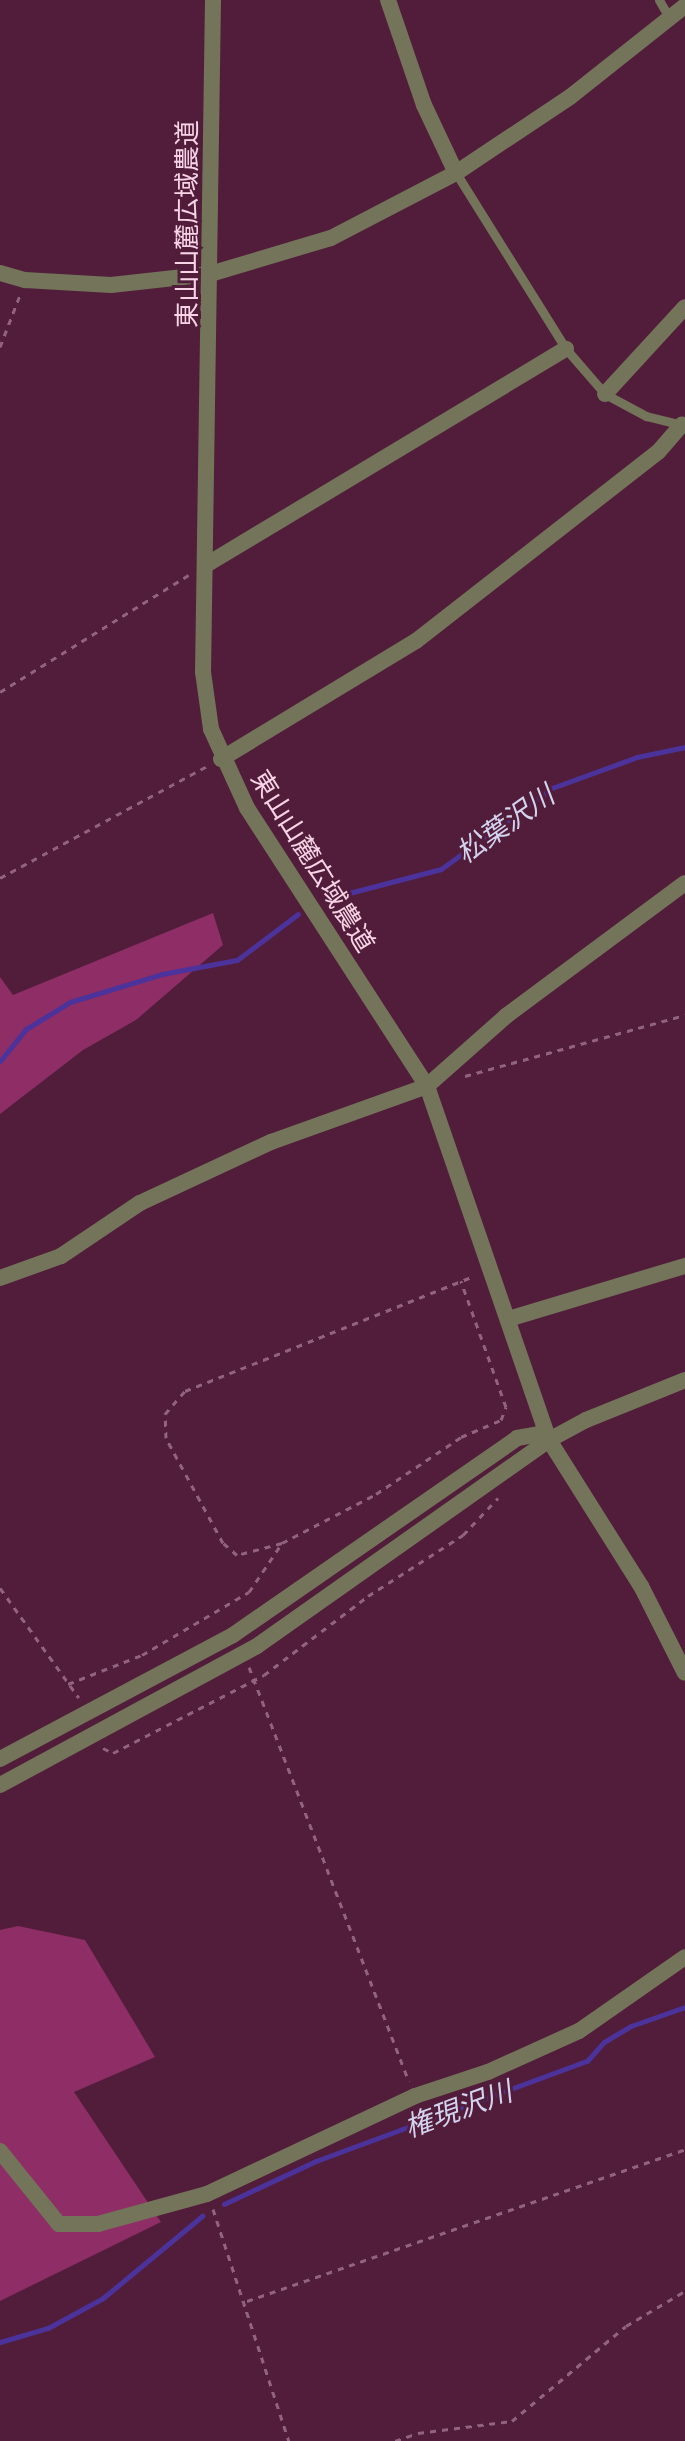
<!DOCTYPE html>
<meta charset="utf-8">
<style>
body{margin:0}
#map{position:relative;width:685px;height:2441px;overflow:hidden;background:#521d3b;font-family:Quicksand,"Noto Sans JP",sans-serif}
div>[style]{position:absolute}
.green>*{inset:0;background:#8e2d66}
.stream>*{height:5px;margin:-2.5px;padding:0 2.5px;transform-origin:2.5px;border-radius:2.5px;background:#4c339c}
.path>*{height:3px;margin-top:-1.5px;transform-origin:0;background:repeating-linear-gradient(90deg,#91637c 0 6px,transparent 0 12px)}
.service>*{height:9px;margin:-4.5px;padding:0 4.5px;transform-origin:4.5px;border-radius:4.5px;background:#737459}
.minor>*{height:16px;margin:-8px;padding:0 8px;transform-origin:8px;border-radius:8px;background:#737459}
.tertiary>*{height:16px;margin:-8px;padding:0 8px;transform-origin:8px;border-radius:8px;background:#737459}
span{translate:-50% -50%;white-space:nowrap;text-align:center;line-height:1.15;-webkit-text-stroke:6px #521d3b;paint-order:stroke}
.street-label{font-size:26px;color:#f8d5e6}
.water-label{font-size:28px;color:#d4d3ef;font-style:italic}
</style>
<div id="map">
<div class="green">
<div style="clip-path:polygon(213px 913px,223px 945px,136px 1020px,83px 1050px,0 1114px,0 977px,13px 995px)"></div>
<div style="clip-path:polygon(18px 1926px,85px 1940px,155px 2057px,74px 2092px,161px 2222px,0 2301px,0 1930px)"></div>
</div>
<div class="stream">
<div style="left:326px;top:899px;width:119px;rotate:-14.6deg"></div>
<div style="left:441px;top:869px;width:137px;rotate:-36.1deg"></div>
<div style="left:552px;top:788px;width:90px;rotate:-20deg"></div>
<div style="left:637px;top:757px;width:49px;rotate:-11.8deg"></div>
<div style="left:0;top:1061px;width:41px;rotate:-50.9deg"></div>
<div style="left:26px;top:1029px;width:52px;rotate:-31.5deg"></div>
<div style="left:70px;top:1002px;width:96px;rotate:-16.9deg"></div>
<div style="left:162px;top:974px;width:76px;rotate:-10.6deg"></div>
<div style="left:237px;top:960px;width:76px;rotate:-37deg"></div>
<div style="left:224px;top:2204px;width:102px;rotate:-25.1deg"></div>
<div style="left:316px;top:2161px;width:289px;rotate:-20.3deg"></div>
<div style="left:587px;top:2061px;width:25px;rotate:-48deg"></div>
<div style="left:604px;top:2042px;width:31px;rotate:-31deg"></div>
<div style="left:631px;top:2026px;width:57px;rotate:-19.4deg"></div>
<div style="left:0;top:2342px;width:50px;rotate:-16.3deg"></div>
<div style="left:48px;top:2328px;width:63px;rotate:-28.6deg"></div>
<div style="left:103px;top:2298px;width:129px;rotate:-39.6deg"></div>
</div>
<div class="path">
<div style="left:0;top:347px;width:56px;rotate:-69deg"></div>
<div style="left:0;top:692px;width:222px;rotate:-31.8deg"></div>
<div style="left:0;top:878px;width:235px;rotate:-28.4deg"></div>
<div style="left:465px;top:1076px;width:228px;rotate:-15.5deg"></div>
<div style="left:282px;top:1543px;width:106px;rotate:-27.5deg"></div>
<div style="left:376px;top:1494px;width:102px;rotate:-33.8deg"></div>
<div style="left:461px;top:1437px;width:43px;rotate:-23deg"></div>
<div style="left:501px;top:1420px;width:14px;rotate:-69deg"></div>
<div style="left:506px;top:1407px;width:134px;rotate:-109.7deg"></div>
<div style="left:0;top:1588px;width:135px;rotate:54.3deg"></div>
<div style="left:249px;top:1667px;width:444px;rotate:68.9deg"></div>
<div style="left:68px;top:1684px;width:79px;rotate:-21.4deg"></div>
<div style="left:142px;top:1655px;width:124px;rotate:-30.5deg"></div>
<div style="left:249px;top:1592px;width:59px;rotate:-56deg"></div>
<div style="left:282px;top:1543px;width:47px;rotate:165.1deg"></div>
<div style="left:237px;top:1555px;width:18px;rotate:-139deg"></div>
<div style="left:223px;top:1543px;width:119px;rotate:-118.5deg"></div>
<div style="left:166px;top:1438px;width:24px;rotate:-92deg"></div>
<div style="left:165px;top:1414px;width:30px;rotate:-49deg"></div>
<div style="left:185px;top:1391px;width:311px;rotate:-21.7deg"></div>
<div style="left:103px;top:1748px;width:11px;rotate:27deg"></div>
<div style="left:113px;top:1753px;width:170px;rotate:-27.3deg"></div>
<div style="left:264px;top:1675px;width:131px;rotate:-37.2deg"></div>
<div style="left:368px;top:1596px;width:113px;rotate:-32.7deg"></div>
<div style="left:463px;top:1535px;width:51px;rotate:-46.6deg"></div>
<div style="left:213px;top:2209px;width:244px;rotate:71.9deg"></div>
<div style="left:247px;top:2301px;width:464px;rotate:-19.1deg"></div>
<div style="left:395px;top:2441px;width:24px;rotate:-19deg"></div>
<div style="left:418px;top:2433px;width:95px;rotate:-7.3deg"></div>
<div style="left:512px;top:2421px;width:148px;rotate:-39.8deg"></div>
<div style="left:626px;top:2326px;width:69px;rotate:-30.7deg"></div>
</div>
<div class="service">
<div style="left:659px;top:0;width:20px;rotate:60deg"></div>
<div style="left:456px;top:173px;width:208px;rotate:58deg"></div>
<div style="left:566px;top:349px;width:60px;rotate:49.1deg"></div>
<div style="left:605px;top:394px;width:47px;rotate:28.2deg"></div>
<div style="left:646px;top:416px;width:37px;rotate:14deg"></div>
</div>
<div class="minor">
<div style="left:388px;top:0;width:111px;rotate:71.1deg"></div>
<div style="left:424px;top:105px;width:75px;rotate:64.8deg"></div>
<div style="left:210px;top:274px;width:126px;rotate:-16.6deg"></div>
<div style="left:331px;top:238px;width:141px;rotate:-27.5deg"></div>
<div style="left:456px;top:173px;width:137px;rotate:-33.7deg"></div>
<div style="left:570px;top:97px;width:147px;rotate:-38.4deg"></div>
<div style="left:605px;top:394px;width:118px;rotate:-47.4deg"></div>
<div style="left:206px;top:565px;width:420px;rotate:-31deg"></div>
<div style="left:221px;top:759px;width:228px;rotate:-31.2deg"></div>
<div style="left:416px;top:641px;width:308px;rotate:-38deg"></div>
<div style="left:659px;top:451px;width:35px;rotate:-49deg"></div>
<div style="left:0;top:1278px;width:65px;rotate:-19.8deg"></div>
<div style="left:61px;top:1256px;width:95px;rotate:-33.9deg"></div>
<div style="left:140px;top:1203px;width:145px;rotate:-25deg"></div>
<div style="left:271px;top:1142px;width:166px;rotate:-19.7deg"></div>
<div style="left:427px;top:1086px;width:106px;rotate:-41.5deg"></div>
<div style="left:506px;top:1016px;width:223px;rotate:-36.6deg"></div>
<div style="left:508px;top:1319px;width:185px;rotate:-16.7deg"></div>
<div style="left:549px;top:1440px;width:42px;rotate:-28.4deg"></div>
<div style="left:586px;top:1420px;width:107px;rotate:-22deg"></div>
<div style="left:0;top:2151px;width:94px;rotate:51.1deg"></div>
<div style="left:59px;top:2224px;width:39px"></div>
<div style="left:98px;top:2224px;width:113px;rotate:-15.4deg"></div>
<div style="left:207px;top:2194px;width:230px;rotate:-25.2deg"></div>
<div style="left:415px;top:2096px;width:77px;rotate:-18.2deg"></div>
<div style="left:488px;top:2072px;width:100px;rotate:-24.3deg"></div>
<div style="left:579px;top:2031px;width:129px;rotate:-34.9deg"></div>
</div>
<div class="tertiary">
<div style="left:213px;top:0;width:672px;rotate:90.85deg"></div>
<div style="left:203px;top:672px;width:58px;rotate:82deg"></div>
<div style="left:211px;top:729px;width:87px;rotate:65.5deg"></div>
<div style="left:247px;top:808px;width:331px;rotate:57.1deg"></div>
<div style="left:427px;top:1086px;width:374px;rotate:71deg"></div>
<div style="left:549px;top:1440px;width:173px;rotate:57.8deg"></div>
<div style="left:641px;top:1586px;width:97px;rotate:63.2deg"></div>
<div style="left:0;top:273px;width:26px;rotate:16deg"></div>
<div style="left:25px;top:280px;width:86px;rotate:3.3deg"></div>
<div style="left:111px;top:285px;width:100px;rotate:-6.3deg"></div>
<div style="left:0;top:1759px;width:264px;rotate:-28deg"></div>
<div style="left:233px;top:1635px;width:346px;rotate:-34.7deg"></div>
<div style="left:517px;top:1438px;width:29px;rotate:-10deg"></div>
<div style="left:0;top:1785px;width:292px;rotate:-28.4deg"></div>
<div style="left:257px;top:1646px;width:357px;rotate:-35.2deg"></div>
</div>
<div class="street-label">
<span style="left:187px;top:224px;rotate:-90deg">東山山麓広域農道</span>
<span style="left:313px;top:861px;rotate:58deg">東山山麓広域農道</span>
</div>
<div class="water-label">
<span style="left:505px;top:824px;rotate:-35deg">松葉沢川</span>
<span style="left:458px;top:2109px;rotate:-20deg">権現沢川</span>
</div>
</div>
